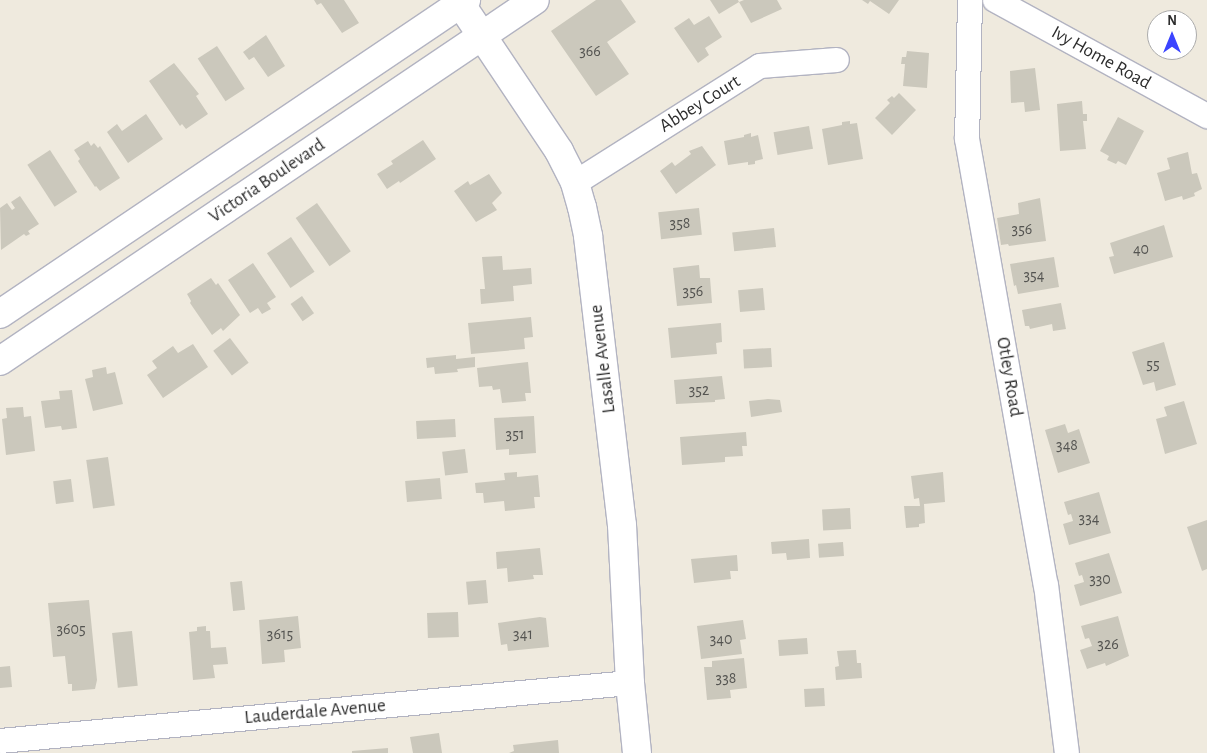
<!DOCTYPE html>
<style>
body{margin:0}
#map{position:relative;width:1207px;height:753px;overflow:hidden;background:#efeade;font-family:"Alegreya Sans",sans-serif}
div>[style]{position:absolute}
.building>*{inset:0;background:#cbc8bc;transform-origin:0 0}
.roads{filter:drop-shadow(1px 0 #b2b3c1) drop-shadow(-1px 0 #b2b3c1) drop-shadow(0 1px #b2b3c1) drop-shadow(0 -1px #b2b3c1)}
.street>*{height:24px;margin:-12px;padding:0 12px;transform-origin:12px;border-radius:12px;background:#fff}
.secondary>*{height:28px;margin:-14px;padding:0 14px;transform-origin:14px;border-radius:14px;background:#fff}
span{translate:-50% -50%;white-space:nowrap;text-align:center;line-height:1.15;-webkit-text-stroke:4.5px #fff;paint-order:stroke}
.number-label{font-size:16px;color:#545451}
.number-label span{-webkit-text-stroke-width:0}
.street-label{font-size:19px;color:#2d2d2d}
.north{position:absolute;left:1147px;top:10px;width:50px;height:50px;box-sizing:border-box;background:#fff;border:1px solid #ababab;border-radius:50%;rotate:0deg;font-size:14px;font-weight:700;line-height:20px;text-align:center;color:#2d2d2d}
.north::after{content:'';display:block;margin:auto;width:18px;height:22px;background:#3b44ff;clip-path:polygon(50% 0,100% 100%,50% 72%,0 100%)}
</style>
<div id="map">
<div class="building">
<div style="clip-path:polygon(314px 0,344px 0,359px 23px,342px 33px,321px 3px,317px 5px)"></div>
<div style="clip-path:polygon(596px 0,621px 0,636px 22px,607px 42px,629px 74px,596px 96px,551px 31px)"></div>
<div style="clip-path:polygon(710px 0,738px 0,739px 2px,719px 14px)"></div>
<div style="clip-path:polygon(744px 0,777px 0,782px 9px,751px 23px,739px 2px)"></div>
<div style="clip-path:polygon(862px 0,899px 0,889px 14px,870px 1px,868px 4px)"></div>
<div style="clip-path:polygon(709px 16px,722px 37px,705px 48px,709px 55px,698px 63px,674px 28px,689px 18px,694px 25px)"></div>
<div style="clip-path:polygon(266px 35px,285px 66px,268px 77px,254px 57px,249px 60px,243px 52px)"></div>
<div style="left:217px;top:46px;width:51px;height:23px;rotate:57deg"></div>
<div style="clip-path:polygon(907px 51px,929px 53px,927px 88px,903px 86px,905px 64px,901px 64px,902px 57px,906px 57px)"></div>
<div style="clip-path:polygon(174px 63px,199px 94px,196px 96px,208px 114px,186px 129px,182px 124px,180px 126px,149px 81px)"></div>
<div style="clip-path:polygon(1035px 68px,1040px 110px,1025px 112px,1024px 102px,1011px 103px,1010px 71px)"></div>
<div style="clip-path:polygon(899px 93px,916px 110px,892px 135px,875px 118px,890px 103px,887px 100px,892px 96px,894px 98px)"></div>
<div style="clip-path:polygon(1082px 101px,1083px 114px,1087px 114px,1087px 121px,1083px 121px,1086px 149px,1060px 151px,1057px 104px)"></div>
<div style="clip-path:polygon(146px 114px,163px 139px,128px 163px,107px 132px,117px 124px,122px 131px)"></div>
<div style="clip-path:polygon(1118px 117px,1144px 131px,1126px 165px,1118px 161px,1116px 164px,1107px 160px,1109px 156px,1100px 151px)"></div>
<div style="clip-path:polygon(850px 121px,850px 124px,857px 123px,863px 159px,828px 165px,822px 129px,842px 125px,842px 122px)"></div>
<div style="left:809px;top:126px;width:23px;height:36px;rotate:80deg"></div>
<div style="clip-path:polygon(751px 133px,751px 137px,758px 135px,763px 159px,755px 161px,755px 164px,748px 165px,748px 162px,728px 165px,724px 141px,744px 137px,744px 135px)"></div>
<div style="clip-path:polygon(423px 140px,436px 159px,400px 183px,399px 181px,387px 189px,377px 174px,393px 164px,391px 161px)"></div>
<div style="clip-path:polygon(88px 141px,91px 146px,94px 143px,98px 148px,100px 146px,120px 178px,100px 191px,96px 186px,95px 187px,78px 161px,80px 159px,74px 150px)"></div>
<div style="clip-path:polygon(702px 146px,716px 165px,676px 194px,660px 171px,672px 162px,675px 166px,691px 154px,689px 151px)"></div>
<div style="left:50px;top:150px;width:50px;height:27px;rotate:57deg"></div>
<div style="clip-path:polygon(1188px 152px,1192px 174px,1197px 173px,1202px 189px,1194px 193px,1195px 196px,1183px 200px,1182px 196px,1165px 201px,1157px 173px,1170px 169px,1167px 158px)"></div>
<div style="clip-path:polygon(489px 174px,502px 193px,492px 203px,497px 210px,476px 222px,454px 191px,468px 181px,470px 185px)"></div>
<div style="clip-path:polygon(20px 196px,39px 224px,28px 231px,30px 234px,26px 236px,24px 234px,1px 250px,0 208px,7px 203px,12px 210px,15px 208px,11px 202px)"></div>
<div style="clip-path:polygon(1040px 198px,1046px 241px,1009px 246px,1008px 244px,1001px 245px,997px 218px,1019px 214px,1018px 203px)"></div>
<div style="left:317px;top:203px;width:59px;height:26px;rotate:55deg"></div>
<div style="left:699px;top:208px;width:27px;height:41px;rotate:84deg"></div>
<div style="clip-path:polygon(1164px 225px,1173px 257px,1114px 274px,1109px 257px,1114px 256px,1110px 243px)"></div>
<div style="left:774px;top:228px;width:19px;height:42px;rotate:84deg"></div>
<div style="left:291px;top:237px;width:42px;height:29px;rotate:56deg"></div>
<div style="clip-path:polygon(502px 256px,503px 270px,531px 268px,532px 284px,513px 286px,514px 301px,481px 304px,480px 289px,485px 289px,482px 257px)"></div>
<div style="clip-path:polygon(1054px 257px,1059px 287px,1018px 294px,1016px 285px,1014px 286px,1010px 264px)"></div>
<div style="clip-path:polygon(253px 263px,276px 297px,267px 303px,271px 309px,262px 314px,258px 308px,250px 313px,228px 280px)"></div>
<div style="clip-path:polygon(699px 265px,700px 278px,710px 278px,712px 303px,677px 306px,673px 268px)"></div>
<div style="clip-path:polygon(211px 278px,216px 285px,218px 283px,240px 315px,223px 331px,221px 328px,212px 335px,190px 303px,191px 301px,187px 294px)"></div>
<div style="left:763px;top:288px;width:22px;height:25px;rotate:85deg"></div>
<div style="left:302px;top:296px;width:21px;height:14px;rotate:55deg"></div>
<div style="clip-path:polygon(1061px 303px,1066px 329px,1053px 331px,1052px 324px,1030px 329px,1029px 326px,1025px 326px,1022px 310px)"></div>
<div style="clip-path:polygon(531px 317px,533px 337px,524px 338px,525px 349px,471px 354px,468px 323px)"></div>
<div style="clip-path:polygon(721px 323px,722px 342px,716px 343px,717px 354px,671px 358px,668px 328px)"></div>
<div style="left:230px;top:338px;width:31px;height:21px;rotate:53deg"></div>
<div style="clip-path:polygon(1164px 342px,1176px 385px,1156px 391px,1154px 382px,1143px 385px,1132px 352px)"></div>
<div style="clip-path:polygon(193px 344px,208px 367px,163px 398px,147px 375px,157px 368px,152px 361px,173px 346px,178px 353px)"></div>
<div style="left:771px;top:348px;width:19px;height:28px;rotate:87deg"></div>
<div style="clip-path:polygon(456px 355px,456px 359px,475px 357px,475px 367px,457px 369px,458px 372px,435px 374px,434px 367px,427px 368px,426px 358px)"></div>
<div style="clip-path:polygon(528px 362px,531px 393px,525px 393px,526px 401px,502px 403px,500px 389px,493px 390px,492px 386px,479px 387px,477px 368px)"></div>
<div style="clip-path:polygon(106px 367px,107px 374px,115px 372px,123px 404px,93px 411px,85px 379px,93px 377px,92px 370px)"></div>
<div style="clip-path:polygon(722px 376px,725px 399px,715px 400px,715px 402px,676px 404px,674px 380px)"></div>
<div style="clip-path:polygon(72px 390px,77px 428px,62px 430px,61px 426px,45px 428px,41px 401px,60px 399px,59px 391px)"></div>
<div style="clip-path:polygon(768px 399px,780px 400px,782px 412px,751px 417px,749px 401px)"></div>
<div style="clip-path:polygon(1184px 401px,1197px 444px,1165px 454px,1156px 419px,1167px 416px,1164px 407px)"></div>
<div style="clip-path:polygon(23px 407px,24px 417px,31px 416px,35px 451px,6px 455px,2px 419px,7px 418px,6px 408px)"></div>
<div style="clip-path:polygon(534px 416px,536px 453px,509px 455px,509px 449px,496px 450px,494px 418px)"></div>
<div style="left:455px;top:419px;width:18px;height:39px;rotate:87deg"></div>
<div style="clip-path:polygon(1065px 424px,1068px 433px,1079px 429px,1090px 463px,1058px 473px,1045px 430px)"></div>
<div style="clip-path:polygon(746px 432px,747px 446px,742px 446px,743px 456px,725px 457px,725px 462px,682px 465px,680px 437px)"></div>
<div style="left:465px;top:449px;width:24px;height:23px;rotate:83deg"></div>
<div style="left:108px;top:457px;width:49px;height:22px;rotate:82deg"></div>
<div style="clip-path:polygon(517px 472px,517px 477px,538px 475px,540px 497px,534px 497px,535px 508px,505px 511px,504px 501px,484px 503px,483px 493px,476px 493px,475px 483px,505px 480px,504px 473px)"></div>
<div style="clip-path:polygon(943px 472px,945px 502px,924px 504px,925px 523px,919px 524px,919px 527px,906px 528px,904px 506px,920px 506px,919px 498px,914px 499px,911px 476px)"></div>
<div style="left:440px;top:478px;width:21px;height:35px;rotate:85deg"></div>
<div style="left:71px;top:479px;width:23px;height:18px;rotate:83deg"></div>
<div style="clip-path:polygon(1099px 492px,1111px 533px,1069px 545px,1063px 524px,1073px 521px,1071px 514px,1068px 515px,1064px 502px)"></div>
<div style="left:850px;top:508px;width:21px;height:28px;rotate:87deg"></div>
<div style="clip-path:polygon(1207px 520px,1207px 569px,1202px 571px,1187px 527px)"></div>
<div style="clip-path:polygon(809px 539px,810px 558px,787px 560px,786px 553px,772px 554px,771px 542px)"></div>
<div style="left:843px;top:542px;width:14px;height:25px;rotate:86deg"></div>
<div style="clip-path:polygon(540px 548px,543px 575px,533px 575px,534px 579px,508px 582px,507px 568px,497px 569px,496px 552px)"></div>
<div style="clip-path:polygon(1109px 553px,1122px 593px,1080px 606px,1074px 585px,1084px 582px,1082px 575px,1079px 576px,1075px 563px)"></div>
<div style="clip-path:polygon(737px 555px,738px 571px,730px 571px,731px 579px,694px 583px,691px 559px)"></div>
<div style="left:486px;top:580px;width:23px;height:20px;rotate:85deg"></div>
<div style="left:242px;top:581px;width:29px;height:12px;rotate:84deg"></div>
<div style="clip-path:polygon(89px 600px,97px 680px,95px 689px,72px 691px,72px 684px,68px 684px,65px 656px,53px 657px,48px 603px)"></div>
<div style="left:458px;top:612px;width:25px;height:31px;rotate:88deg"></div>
<div style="clip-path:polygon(298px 616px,301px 648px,284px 650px,285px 662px,262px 664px,259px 620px)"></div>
<div style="clip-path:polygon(1118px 616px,1129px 656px,1106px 666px,1105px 663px,1087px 669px,1080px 650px,1092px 646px,1089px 638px,1085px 639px,1081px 626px)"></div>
<div style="clip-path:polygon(540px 617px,546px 618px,549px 647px,508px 651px,507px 644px,501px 645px,498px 623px)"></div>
<div style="clip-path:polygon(743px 620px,746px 639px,740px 640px,742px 654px,701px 659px,697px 626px)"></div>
<div style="clip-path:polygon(206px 626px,206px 631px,210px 631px,211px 648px,226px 647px,228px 664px,213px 665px,215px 678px,193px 680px,189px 632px,197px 631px,197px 627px)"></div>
<div style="left:132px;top:631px;width:55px;height:20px;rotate:84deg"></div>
<div style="left:807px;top:638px;width:16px;height:29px;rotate:86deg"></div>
<div style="clip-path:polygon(856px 650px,857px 663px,861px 663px,862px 678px,836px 680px,835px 667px,839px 666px,837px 651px)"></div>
<div style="clip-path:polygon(744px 658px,747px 688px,730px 690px,731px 698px,707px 700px,704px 667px,712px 667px,712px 661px)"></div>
<div style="clip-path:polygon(10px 666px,12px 687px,0 688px,0 667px)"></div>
<div style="left:824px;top:688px;width:18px;height:20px;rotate:87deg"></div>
<div style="clip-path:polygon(439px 733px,442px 753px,413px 753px,410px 737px)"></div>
<div style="clip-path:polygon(558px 740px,559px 753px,509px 753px,514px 751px,513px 745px)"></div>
<div style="clip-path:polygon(388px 748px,388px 753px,352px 753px,352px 751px)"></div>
</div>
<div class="roads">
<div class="street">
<div style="left:970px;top:0;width:139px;rotate:91.2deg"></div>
<div style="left:967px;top:139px;width:453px;rotate:80deg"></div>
<div style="left:1046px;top:585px;width:169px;rotate:82.9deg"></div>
<div style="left:995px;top:0;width:242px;rotate:28.7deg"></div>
<div style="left:575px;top:183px;width:219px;rotate:-32.3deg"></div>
<div style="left:760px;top:66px;width:77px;rotate:-4.5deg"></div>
<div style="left:0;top:741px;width:633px;rotate:-5.26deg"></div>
</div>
<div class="secondary">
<div style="left:458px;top:0;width:182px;rotate:56.2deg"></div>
<div style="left:559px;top:151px;width:36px;rotate:63deg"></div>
<div style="left:575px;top:183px;width:25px;rotate:74deg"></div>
<div style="left:582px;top:207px;width:30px;rotate:78deg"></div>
<div style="left:588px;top:236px;width:291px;rotate:83.3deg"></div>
<div style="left:622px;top:525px;width:158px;rotate:87.1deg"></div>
<div style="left:630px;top:683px;width:70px;rotate:84.3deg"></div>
<div style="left:0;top:314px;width:562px;rotate:-33.97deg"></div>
<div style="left:0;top:361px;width:645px;rotate:-34.01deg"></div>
</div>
</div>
<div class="number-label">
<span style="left:590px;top:51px">366</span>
<span style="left:680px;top:223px">358</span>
<span style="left:1022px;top:229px">356</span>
<span style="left:1141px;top:249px">40</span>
<span style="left:1034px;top:275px">354</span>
<span style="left:693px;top:291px">356</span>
<span style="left:1153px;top:364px">55</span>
<span style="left:699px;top:390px">352</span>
<span style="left:515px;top:434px">351</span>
<span style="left:1067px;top:445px">348</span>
<span style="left:1089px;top:518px">334</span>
<span style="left:1100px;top:579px">330</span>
<span style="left:71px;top:629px">3605</span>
<span style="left:280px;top:634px">3615</span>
<span style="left:523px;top:634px">341</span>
<span style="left:721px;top:639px">340</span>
<span style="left:1108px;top:644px">326</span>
<span style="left:726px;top:678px">338</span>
</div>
<div class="street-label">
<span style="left:1101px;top:58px;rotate:29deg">Ivy Home Road</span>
<span style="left:700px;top:104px;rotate:-32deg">Abbey Court</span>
<span style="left:267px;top:181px;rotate:-34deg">Victoria Boulevard</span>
<span style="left:603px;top:359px;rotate:-97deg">Lasalle Avenue</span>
<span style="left:1009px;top:377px;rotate:80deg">Otley Road</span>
<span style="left:315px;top:712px;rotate:-5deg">Lauderdale Avenue</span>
</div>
<div class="north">N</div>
</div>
